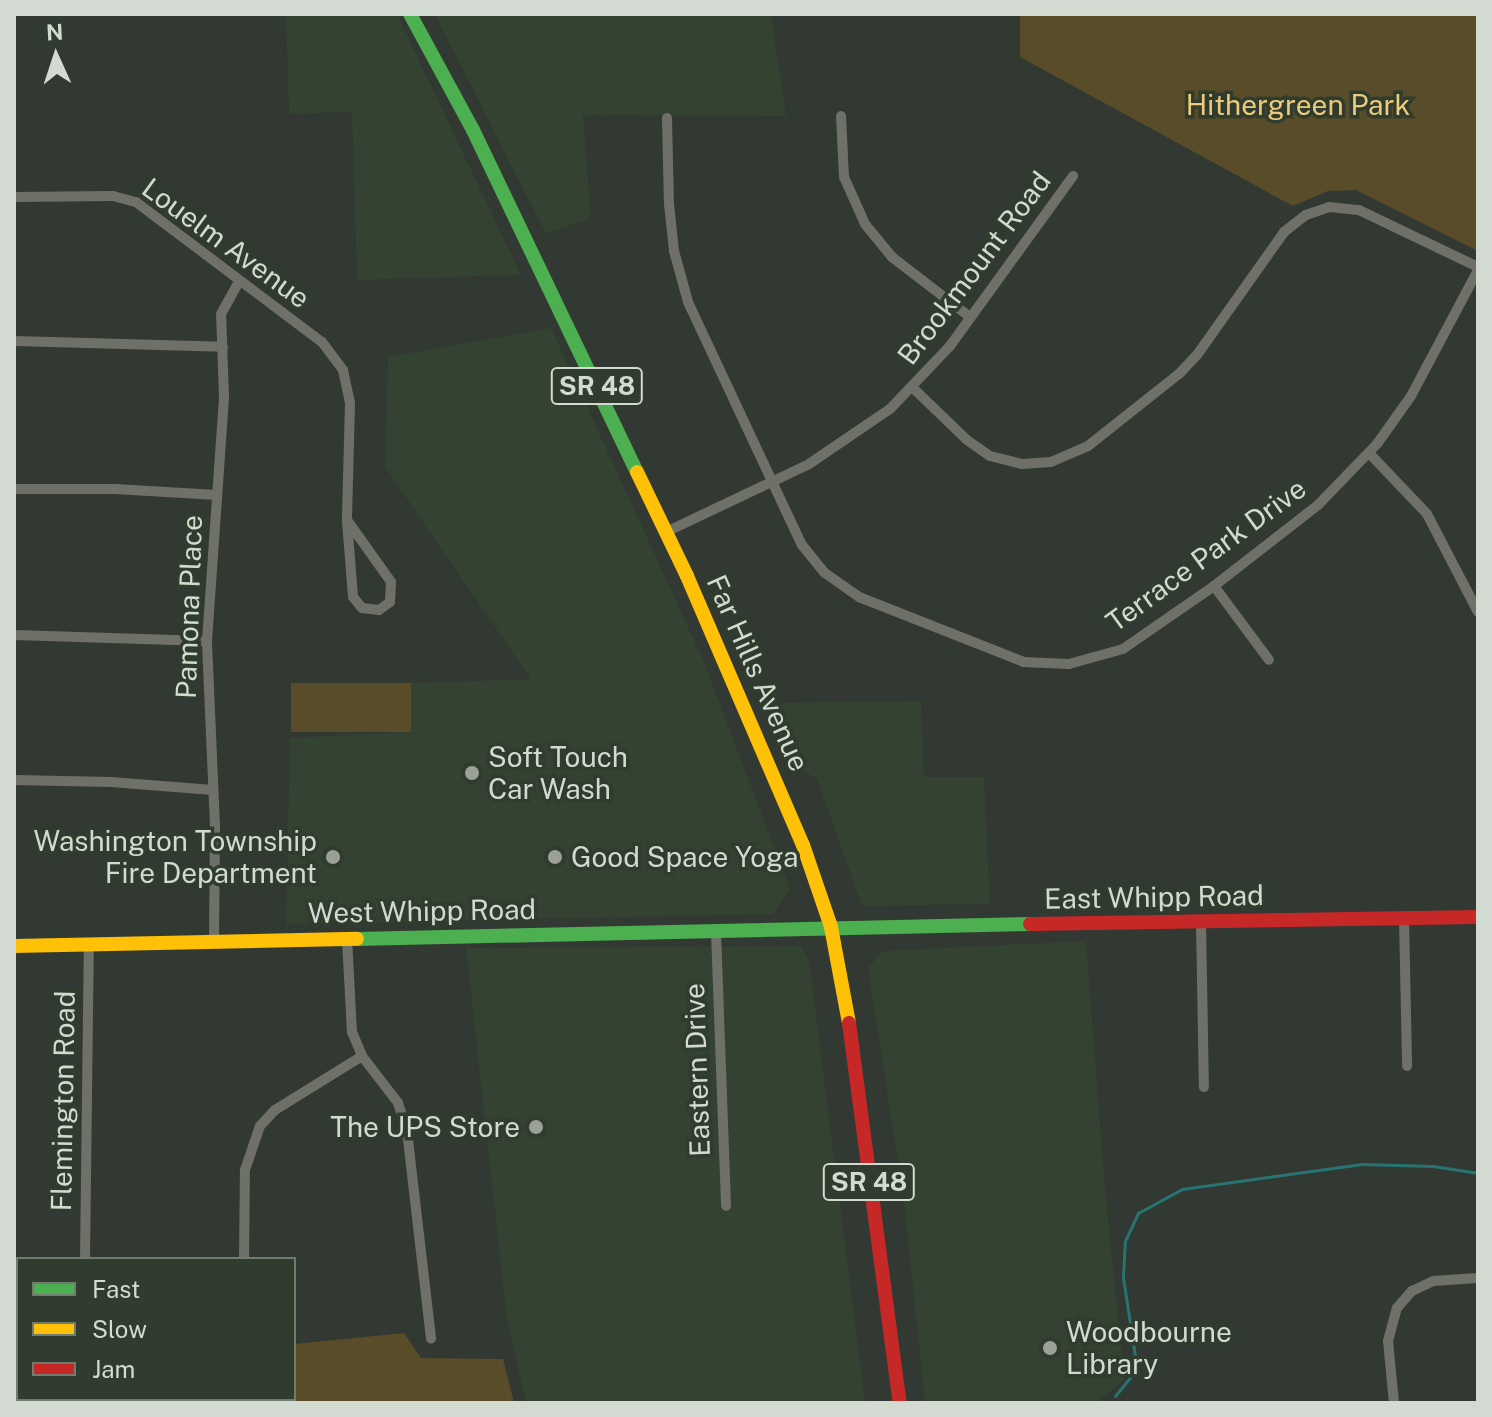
<!DOCTYPE html>
<style>
body{margin:0}
#map{position:relative;width:1492px;height:1417px;overflow:hidden;background:#323832;font-family:"Public Sans",sans-serif}
div>[style]{position:absolute}
.built>*{inset:0;background:#334231}
.green>*{inset:0;background:#594c29;transform-origin:0 0}
.stream>*{height:3px;margin:-1.5px;padding:0 1.5px;transform-origin:1.5px;border-radius:1.5px;background:#287473}
.street>*{height:10px;margin:-5px;padding:0 5px;transform-origin:5px;border-radius:5px;background:#6f7169}
.fast>*{height:14px;margin:-7px;padding:0 7px;transform-origin:7px;border-radius:7px;background:#4caf50}
.slow>*{height:14px;margin:-7px;padding:0 7px;transform-origin:7px;border-radius:7px;background:#ffc107}
.jam>*{height:14px;margin:-7px;padding:0 7px;transform-origin:7px;border-radius:7px;background:#c62828}
.dots>*{width:22px;height:22px;translate:-50% -50%;box-sizing:border-box;border:4px solid #303c2e;border-radius:50%}
span{translate:-50% -50%;white-space:nowrap;text-align:center;line-height:1.15;-webkit-text-stroke:7px #303c2e;paint-order:stroke}
.shield-label span{padding:2px 6px;background:#303c2e;border:2px solid;border-radius:6px;-webkit-text-stroke-width:0}
.shield-label{font-size:26px;color:#d3dad1;font-weight:700}
.park-label{font-size:28px;color:#eecb7a}
.street-label{font-size:28px;color:#d3dad1}
.poi-label{font-size:28px;color:#d3dad1}
.left{translate:0 -50%;text-align:left}
.right{translate:-100% -50%;text-align:right}
.frame{position:absolute;inset:0;border:16px solid #d3dad1;pointer-events:none}
.legend{position:absolute;left:16px;top:1257px;width:280px;height:144px;box-sizing:border-box;background:#303c2e;border:2px solid #717b6f;margin:0;padding:10px 14px;list-style:none;font-size:24px;color:#d3dad1}
.legend li{display:flex;align-items:center;gap:16px;height:40px}
.legend b{width:40px;border:2px solid #717b6f}
.north{position:absolute;left:16px;top:16px;width:80px;height:80px;-webkit-text-stroke:6px #303c2e;paint-order:stroke;rotate:357deg;font-size:22px;font-weight:700;line-height:32px;text-align:center;color:#d3dad1}
.north::after{content:'';display:block;margin:auto;width:28px;height:36px;background:#d3dad1;clip-path:polygon(50% 0,100% 100%,50% 72%,0 100%)}
</style>
<div id="map">
<div class="built">
<div style="clip-path:polygon(286px 14px,397px 14px,521px 275px,357px 280px,352px 112px,289px 114px)"></div>
<div style="clip-path:polygon(435px 14px,771px 14px,786px 116px,583px 115px,591px 218px,546px 234px)"></div>
<div style="clip-path:polygon(551px 328px,704px 662px,790px 889px,773px 914px,286px 924px,290px 738px,410px 732px,411px 683px,531px 679px,385px 467px,388px 357px)"></div>
<div style="clip-path:polygon(921px 701px,924px 777px,984px 777px,990px 904px,862px 906px,817px 779px,804px 771px,776px 703px)"></div>
<div style="clip-path:polygon(1086px 941px,1105px 1188px,1124px 1380px,1096px 1403px,925px 1403px,904px 1201px,868px 968px,883px 951px)"></div>
<div style="clip-path:polygon(800px 946px,809px 959px,865px 1403px,526px 1403px,507px 1319px,466px 948px)"></div>
</div>
<div class="green">
<div style="clip-path:polygon(1020px 14px,1478px 14px,1478px 251px,1356px 190px,1328px 191px,1293px 206px,1020px 57px)"></div>
<div style="left:411px;top:683px;width:49px;height:120px;rotate:90deg"></div>
<div style="clip-path:polygon(404px 1333px,421px 1358px,503px 1359px,514px 1403px,168px 1403px,168px 1399px,294px 1399px,294px 1344px)"></div>
</div>
<div class="stream">
<div style="left:1115px;top:1396px;width:35px;rotate:-51deg"></div>
<div style="left:1137px;top:1369px;width:93px;rotate:-98.7deg"></div>
<div style="left:1123px;top:1277px;width:36px;rotate:-87deg"></div>
<div style="left:1125px;top:1241px;width:31px;rotate:-65deg"></div>
<div style="left:1138px;top:1213px;width:50px;rotate:-28.6deg"></div>
<div style="left:1182px;top:1189px;width:182px;rotate:-7.9deg"></div>
<div style="left:1362px;top:1164px;width:71px;rotate:1.6deg"></div>
<div style="left:1433px;top:1166px;width:46px;rotate:8.8deg"></div>
</div>
<div class="street">
<div style="left:841px;top:116px;width:61px;rotate:87.2deg"></div>
<div style="left:844px;top:177px;width:51px;rotate:65.9deg"></div>
<div style="left:865px;top:224px;width:43px;rotate:50.7deg"></div>
<div style="left:892px;top:257px;width:98px;rotate:37.6deg"></div>
<div style="left:667px;top:118px;width:86px;rotate:88.7deg"></div>
<div style="left:669px;top:204px;width:47px;rotate:83.9deg"></div>
<div style="left:674px;top:251px;width:53px;rotate:74.6deg"></div>
<div style="left:688px;top:302px;width:268px;rotate:64.9deg"></div>
<div style="left:802px;top:545px;width:36px;rotate:51deg"></div>
<div style="left:825px;top:573px;width:42px;rotate:35.2deg"></div>
<div style="left:859px;top:597px;width:177px;rotate:21.5deg"></div>
<div style="left:1024px;top:662px;width:45px;rotate:2.5deg"></div>
<div style="left:1069px;top:664px;width:56px;rotate:-15.5deg"></div>
<div style="left:1123px;top:649px;width:111px;rotate:-34.7deg"></div>
<div style="left:1214px;top:586px;width:132px;rotate:-37.9deg"></div>
<div style="left:1318px;top:505px;width:85px;rotate:-46deg"></div>
<div style="left:1377px;top:444px;width:59px;rotate:-54.7deg"></div>
<div style="left:1411px;top:396px;width:143px;rotate:-62deg"></div>
<div style="left:14px;top:197px;width:99px;rotate:-0.6deg"></div>
<div style="left:113px;top:196px;width:24px;rotate:15deg"></div>
<div style="left:136px;top:202px;width:233px;rotate:37deg"></div>
<div style="left:322px;top:342px;width:35px;rotate:53deg"></div>
<div style="left:343px;top:370px;width:34px;rotate:78deg"></div>
<div style="left:350px;top:403px;width:117px;rotate:91.5deg"></div>
<div style="left:14px;top:341px;width:209px;rotate:1.6deg"></div>
<div style="left:913px;top:388px;width:75px;rotate:43.9deg"></div>
<div style="left:967px;top:440px;width:28px;rotate:35deg"></div>
<div style="left:990px;top:456px;width:33px;rotate:14deg"></div>
<div style="left:1022px;top:464px;width:29px;rotate:-4deg"></div>
<div style="left:1051px;top:462px;width:40px;rotate:-23.4deg"></div>
<div style="left:1088px;top:446px;width:116px;rotate:-38.4deg"></div>
<div style="left:1179px;top:374px;width:26px;rotate:-47deg"></div>
<div style="left:1197px;top:355px;width:151px;rotate:-54.7deg"></div>
<div style="left:1284px;top:232px;width:28px;rotate:-38deg"></div>
<div style="left:1306px;top:215px;width:24px;rotate:-19deg"></div>
<div style="left:1329px;top:207px;width:30px;rotate:6deg"></div>
<div style="left:1359px;top:210px;width:132px;rotate:25.6deg"></div>
<div style="left:1369px;top:453px;width:84px;rotate:46.4deg"></div>
<div style="left:1427px;top:514px;width:110px;rotate:62.5deg"></div>
<div style="left:14px;top:489px;width:101px"></div>
<div style="left:115px;top:489px;width:102px;rotate:3.4deg"></div>
<div style="left:347px;top:520px;width:76px;rotate:54.6deg"></div>
<div style="left:391px;top:582px;width:20px;rotate:93deg"></div>
<div style="left:390px;top:602px;width:14px;rotate:144deg"></div>
<div style="left:379px;top:610px;width:17px;rotate:-173deg"></div>
<div style="left:362px;top:608px;width:14px;rotate:-129deg"></div>
<div style="left:353px;top:597px;width:77px;rotate:-94.5deg"></div>
<div style="left:666px;top:532px;width:158px;rotate:-25.4deg"></div>
<div style="left:809px;top:464px;width:98px;rotate:-34.2deg"></div>
<div style="left:890px;top:409px;width:87px;rotate:-46.4deg"></div>
<div style="left:950px;top:346px;width:210px;rotate:-54.1deg"></div>
<div style="left:1214px;top:586px;width:92px;rotate:53.4deg"></div>
<div style="left:14px;top:635px;width:193px;rotate:1.8deg"></div>
<div style="left:14px;top:780px;width:97px;rotate:1.2deg"></div>
<div style="left:111px;top:782px;width:102px;rotate:4.5deg"></div>
<div style="left:1404px;top:918px;width:148px;rotate:88.8deg"></div>
<div style="left:1201px;top:922px;width:165px;rotate:89deg"></div>
<div style="left:716px;top:932px;width:274px;rotate:87.9deg"></div>
<div style="left:347px;top:938px;width:94px;rotate:87deg"></div>
<div style="left:352px;top:1032px;width:26px;rotate:67deg"></div>
<div style="left:362px;top:1056px;width:59px;rotate:52.5deg"></div>
<div style="left:398px;top:1103px;width:29px;rotate:72deg"></div>
<div style="left:407px;top:1131px;width:209px;rotate:83.4deg"></div>
<div style="left:214px;top:940px;width:114px;rotate:-89.5deg"></div>
<div style="left:215px;top:826px;width:185px;rotate:-92.5deg"></div>
<div style="left:207px;top:641px;width:244px;rotate:-86deg"></div>
<div style="left:224px;top:398px;width:84px;rotate:-92deg"></div>
<div style="left:221px;top:314px;width:38px;rotate:-61deg"></div>
<div style="left:85px;top:1259px;width:315px;rotate:-89.3deg"></div>
<div style="left:244px;top:1259px;width:89px;rotate:-89.4deg"></div>
<div style="left:245px;top:1170px;width:46px;rotate:-71.2deg"></div>
<div style="left:260px;top:1126px;width:22px;rotate:-47deg"></div>
<div style="left:275px;top:1110px;width:102px;rotate:-31.8deg"></div>
<div style="left:82px;top:1403px;width:4px;rotate:-90deg"></div>
<div style="left:1394px;top:1403px;width:62px;rotate:-95.5deg"></div>
<div style="left:1388px;top:1341px;width:34px;rotate:-75deg"></div>
<div style="left:1397px;top:1308px;width:23px;rotate:-49deg"></div>
<div style="left:1412px;top:1291px;width:23px;rotate:-25deg"></div>
<div style="left:1433px;top:1281px;width:45px;rotate:-3.8deg"></div>
</div>
<div class="fast">
<div style="left:410px;top:14px;width:132px;rotate:61.5deg"></div>
<div style="left:473px;top:130px;width:379px;rotate:64.4deg"></div>
<div style="left:357px;top:939px;width:673px;rotate:-1.28deg"></div>
</div>
<div class="slow">
<div style="left:637px;top:472px;width:115px;rotate:64.3deg"></div>
<div style="left:687px;top:576px;width:293px;rotate:66.7deg"></div>
<div style="left:803px;top:845px;width:87px;rotate:71.1deg"></div>
<div style="left:831px;top:927px;width:98px;rotate:79.4deg"></div>
<div style="left:14px;top:946px;width:343px;rotate:-1.2deg"></div>
</div>
<div class="jam">
<div style="left:1030px;top:924px;width:448px;rotate:-0.9deg"></div>
<div style="left:849px;top:1023px;width:383px;rotate:82.4deg"></div>
</div>
<div class="dots">
<div style="left:472px;top:773px;background:#9ba199"></div>
<div style="left:333px;top:857px;background:#9ba199"></div>
<div style="left:555px;top:857px;background:#9ba199"></div>
<div style="left:536px;top:1127px;background:#9ba199"></div>
<div style="left:1050px;top:1348px;background:#9ba199"></div>
</div>
<div class="shield-label">
<span style="left:597px;top:386px">SR 48</span>
<span style="left:869px;top:1182px">SR 48</span>
</div>
<div class="park-label">
<span style="left:1298px;top:105px">Hithergreen Park</span>
</div>
<div class="street-label">
<span style="left:226px;top:243px;rotate:36deg">Louelm Avenue</span>
<span style="left:974px;top:268px;rotate:-53deg">Brookmount Road</span>
<span style="left:1206px;top:555px;rotate:-36deg">Terrace Park Drive</span>
<span style="left:189px;top:607px;rotate:-88deg">Pamona Place</span>
<span style="left:758px;top:673px;rotate:66deg">Far Hills Avenue</span>
<span style="left:1154px;top:897px;rotate:-1deg">East Whipp Road</span>
<span style="left:422px;top:911px;rotate:-1deg">West Whipp Road</span>
<span style="left:697px;top:1070px;rotate:-92deg">Eastern Drive</span>
<span style="left:63px;top:1101px;rotate:-89deg">Flemington Road</span>
</div>
<div class="poi-label">
<span class="left" style="left:488px;top:773px">Soft Touch<br>Car Wash</span>
<span class="right" style="left:317px;top:857px">Washington Township<br>Fire Department</span>
<span class="left" style="left:571px;top:857px">Good Space Yoga</span>
<span class="right" style="left:520px;top:1127px">The UPS Store</span>
<span class="left" style="left:1066px;top:1348px">Woodbourne<br>Library</span>
</div>
<div class="frame"></div>
<ul class="legend">
<li><b style="height:10px;background:#4caf50"></b>Fast</li>
<li><b style="height:10px;background:#ffc107"></b>Slow</li>
<li><b style="height:10px;background:#c62828"></b>Jam</li>
</ul>
<div class="north">N</div>
</div>
